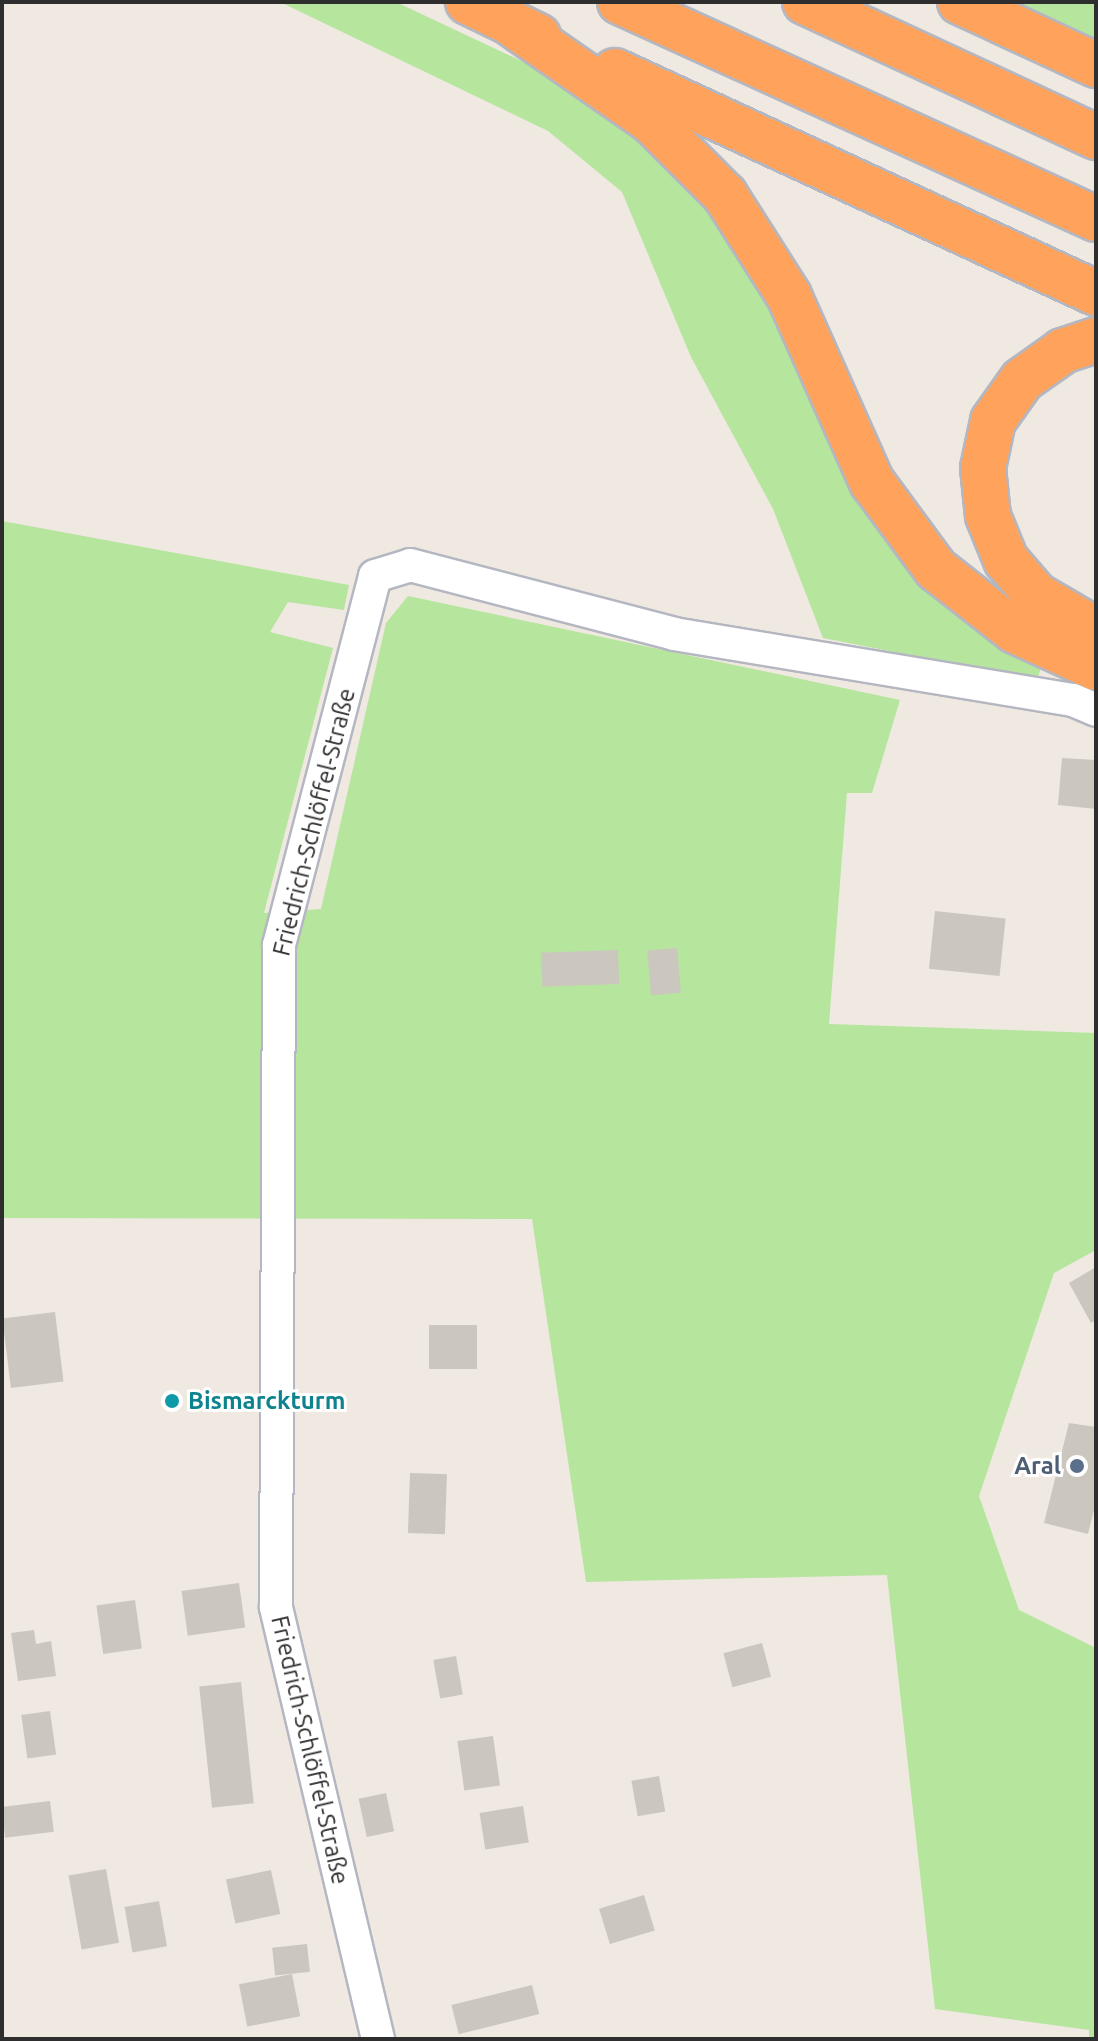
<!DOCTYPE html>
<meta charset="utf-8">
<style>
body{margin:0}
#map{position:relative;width:1098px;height:2041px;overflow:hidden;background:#efe9e1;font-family:Ubuntu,sans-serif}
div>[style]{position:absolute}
.green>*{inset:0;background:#b6e59e}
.building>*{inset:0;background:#cbc7bf;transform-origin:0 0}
.roads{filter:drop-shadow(2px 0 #b4b7c1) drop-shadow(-2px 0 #b4b7c1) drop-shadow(0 2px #b4b7c1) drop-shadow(0 -2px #b4b7c1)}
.street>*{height:32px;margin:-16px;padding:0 16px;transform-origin:16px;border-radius:16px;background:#fff}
.highway>*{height:44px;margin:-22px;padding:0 22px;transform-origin:22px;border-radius:22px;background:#ffa35c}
.dots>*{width:22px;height:22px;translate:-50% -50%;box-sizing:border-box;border:4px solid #fff;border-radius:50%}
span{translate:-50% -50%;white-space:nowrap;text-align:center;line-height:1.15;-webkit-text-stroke:6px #fff;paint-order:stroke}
.street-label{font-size:24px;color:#2e2e2e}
.culture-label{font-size:24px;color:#0d838f;font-weight:700}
.left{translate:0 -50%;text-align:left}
.service-label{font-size:24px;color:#4e5e75;font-weight:700}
.right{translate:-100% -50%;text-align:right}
.frame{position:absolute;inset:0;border:4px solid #2e2e2e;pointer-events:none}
</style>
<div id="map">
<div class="green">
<div style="clip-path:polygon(280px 2px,396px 2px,536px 68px,648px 140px,718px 211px,771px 304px,859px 505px,944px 606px,1041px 668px,1037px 680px,823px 638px,773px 509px,691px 357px,622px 192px,548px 131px)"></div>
<div style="clip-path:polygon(989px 2px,1096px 2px,1096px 50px)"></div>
<div style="clip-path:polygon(2px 521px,349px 585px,344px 610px,288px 602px,270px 632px,333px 648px,264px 913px,321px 909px,386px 623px,408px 596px,900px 700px,872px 793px,847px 793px,829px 1024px,1096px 1033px,1096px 1250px,1054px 1273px,979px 1496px,1019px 1610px,1096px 1648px,1096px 2039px,1089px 2039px,1089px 2030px,935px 2009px,887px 1575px,586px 1582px,532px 1219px,2px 1218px)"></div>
</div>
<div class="building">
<div style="clip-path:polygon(1062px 758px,1096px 760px,1096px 809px,1058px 805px)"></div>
<div style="left:935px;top:911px;width:71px;height:58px;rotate:6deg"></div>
<div style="left:677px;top:948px;width:45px;height:30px;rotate:85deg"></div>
<div style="left:618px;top:950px;width:34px;height:77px;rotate:88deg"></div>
<div style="clip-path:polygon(1096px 1267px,1096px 1320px,1091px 1323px,1069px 1283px)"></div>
<div style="left:55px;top:1312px;width:70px;height:53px;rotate:83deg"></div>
<div style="left:429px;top:1325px;width:48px;height:44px"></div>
<div style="clip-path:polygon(1069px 1423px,1096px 1427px,1096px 1502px,1088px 1534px,1044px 1523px)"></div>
<div style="left:410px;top:1473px;width:37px;height:60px;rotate:2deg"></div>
<div style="left:239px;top:1583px;width:45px;height:58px;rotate:82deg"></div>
<div style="left:135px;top:1600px;width:49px;height:39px;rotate:82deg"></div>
<div style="clip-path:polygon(34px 1630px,36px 1644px,51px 1641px,56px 1676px,18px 1681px,11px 1633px)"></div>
<div style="left:762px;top:1643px;width:35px;height:40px;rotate:75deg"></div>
<div style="left:456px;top:1656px;width:39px;height:23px;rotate:80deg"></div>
<div style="left:241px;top:1682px;width:122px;height:42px;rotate:84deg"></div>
<div style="left:50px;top:1711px;width:44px;height:29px;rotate:82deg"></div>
<div style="left:493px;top:1736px;width:50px;height:36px;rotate:82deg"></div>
<div style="left:659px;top:1776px;width:36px;height:28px;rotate:80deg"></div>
<div style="left:386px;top:1793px;width:39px;height:28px;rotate:78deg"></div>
<div style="left:50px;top:1801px;width:31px;height:49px;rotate:83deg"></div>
<div style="left:523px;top:1806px;width:37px;height:44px;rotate:81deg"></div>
<div style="left:106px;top:1869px;width:75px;height:38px;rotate:80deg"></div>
<div style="left:271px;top:1870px;width:45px;height:46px;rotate:78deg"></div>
<div style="left:644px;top:1895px;width:37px;height:47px;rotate:73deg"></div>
<div style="left:159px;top:1901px;width:46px;height:35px;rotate:80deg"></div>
<div style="left:307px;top:1944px;width:28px;height:35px;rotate:84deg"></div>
<div style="left:292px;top:1974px;width:43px;height:54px;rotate:79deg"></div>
<div style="left:532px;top:1985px;width:30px;height:83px;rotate:76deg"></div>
</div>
<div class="roads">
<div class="street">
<div style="left:378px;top:2039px;width:444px;rotate:-103.3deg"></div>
<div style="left:276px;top:1607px;width:662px;rotate:-89.74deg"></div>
<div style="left:279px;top:945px;width:381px;rotate:-75.4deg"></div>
<div style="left:375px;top:576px;width:37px;rotate:-17deg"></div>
<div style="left:410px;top:565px;width:273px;rotate:14.6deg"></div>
<div style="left:674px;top:634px;width:404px;rotate:9.4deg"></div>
<div style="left:1073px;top:700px;width:25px;rotate:23deg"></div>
</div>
<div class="highway">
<div style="left:468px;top:2px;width:78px;rotate:25.9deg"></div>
<div style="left:620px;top:2px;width:523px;rotate:24.51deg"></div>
<div style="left:805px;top:2px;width:321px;rotate:24.9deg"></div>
<div style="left:960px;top:2px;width:150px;rotate:24.9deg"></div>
<div style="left:513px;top:25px;width:168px;rotate:34.8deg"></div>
<div style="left:651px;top:121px;width:105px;rotate:45deg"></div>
<div style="left:725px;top:195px;width:120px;rotate:57.6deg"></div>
<div style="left:789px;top:296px;width:204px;rotate:66deg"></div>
<div style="left:872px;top:482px;width:108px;rotate:53.7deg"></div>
<div style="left:936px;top:569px;width:100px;rotate:38.1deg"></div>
<div style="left:1015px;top:631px;width:89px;rotate:24.6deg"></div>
<div style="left:615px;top:71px;width:530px;rotate:24.78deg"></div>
<div style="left:1096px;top:340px;width:35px;rotate:162deg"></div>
<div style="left:1063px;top:351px;width:50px;rotate:144.7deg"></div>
<div style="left:1022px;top:380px;width:50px;rotate:125.3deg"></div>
<div style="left:993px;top:421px;width:48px;rotate:102deg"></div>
<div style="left:983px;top:468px;width:48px;rotate:84.1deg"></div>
<div style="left:988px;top:516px;width:48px;rotate:67.8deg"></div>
<div style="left:1006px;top:560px;width:46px;rotate:49.4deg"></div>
<div style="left:1036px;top:595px;width:69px;rotate:30.3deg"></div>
</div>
</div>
<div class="dots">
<div style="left:172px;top:1401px;background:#0f9aa8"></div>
<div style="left:1077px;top:1466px;background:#5c6f8a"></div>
</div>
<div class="street-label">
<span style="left:314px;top:822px;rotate:-76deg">Friedrich-Schlöffel-Straße</span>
<span style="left:310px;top:1750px;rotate:77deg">Friedrich-Schlöffel-Straße</span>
</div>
<div class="culture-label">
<span class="left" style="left:188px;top:1401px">Bismarckturm</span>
</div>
<div class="service-label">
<span class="right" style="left:1061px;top:1466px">Aral</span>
</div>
<div class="frame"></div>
</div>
